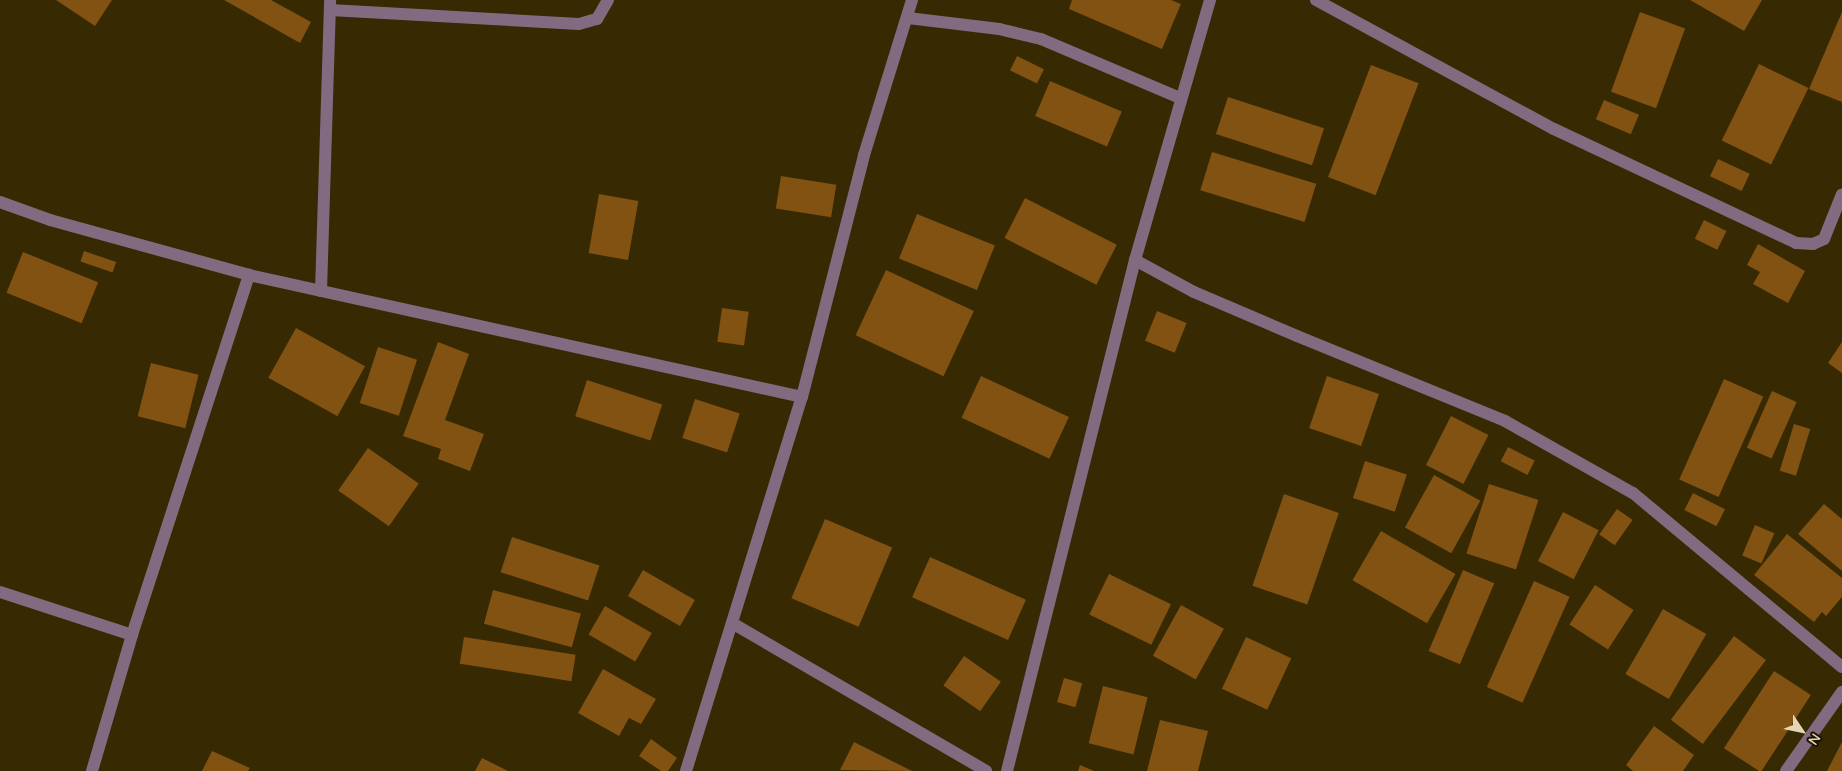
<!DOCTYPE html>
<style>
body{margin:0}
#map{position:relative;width:1842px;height:771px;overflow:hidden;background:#372901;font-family:Quicksand,sans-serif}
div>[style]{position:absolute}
.building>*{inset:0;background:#815212;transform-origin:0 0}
.minor>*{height:12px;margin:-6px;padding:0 6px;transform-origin:6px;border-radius:6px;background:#826a80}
span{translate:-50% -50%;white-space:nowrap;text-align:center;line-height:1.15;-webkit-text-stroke:5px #1a1200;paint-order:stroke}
.north{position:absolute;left:1777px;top:706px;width:50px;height:50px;-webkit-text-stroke:4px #1a1200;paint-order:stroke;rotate:124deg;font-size:14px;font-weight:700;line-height:20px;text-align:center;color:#e3d5b2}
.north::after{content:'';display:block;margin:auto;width:18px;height:22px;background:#e3d5b2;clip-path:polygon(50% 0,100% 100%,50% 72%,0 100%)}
</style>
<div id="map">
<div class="building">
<div style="clip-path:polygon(56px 0,112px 0,95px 26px)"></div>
<div style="clip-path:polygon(224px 0,271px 0,311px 22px,300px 43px)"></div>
<div style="clip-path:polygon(1072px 0,1171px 0,1181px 4px,1162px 49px,1069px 9px)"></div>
<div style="clip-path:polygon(1690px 0,1762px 0,1744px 31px)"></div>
<div style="left:1640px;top:12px;width:48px;height:85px;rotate:20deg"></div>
<div style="clip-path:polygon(1842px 12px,1842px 102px,1809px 89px)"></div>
<div style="left:1017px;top:56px;width:30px;height:16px;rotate:26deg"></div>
<div style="left:1759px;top:64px;width:55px;height:85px;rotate:26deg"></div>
<div style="left:1371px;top:65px;width:51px;height:120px;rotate:21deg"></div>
<div style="left:1050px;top:81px;width:78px;height:38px;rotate:23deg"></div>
<div style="left:1228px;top:97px;width:101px;height:39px;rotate:18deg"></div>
<div style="left:1604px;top:100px;width:38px;height:21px;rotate:23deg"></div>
<div style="left:1212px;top:152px;width:109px;height:40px;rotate:17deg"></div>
<div style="left:1718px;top:159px;width:35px;height:19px;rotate:25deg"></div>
<div style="left:781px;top:176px;width:56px;height:33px;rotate:9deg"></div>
<div style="left:599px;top:194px;width:40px;height:60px;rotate:10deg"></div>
<div style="left:1025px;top:198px;width:103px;height:45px;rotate:27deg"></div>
<div style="left:917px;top:214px;width:84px;height:48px;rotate:22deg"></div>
<div style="left:1704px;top:220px;width:25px;height:21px;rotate:26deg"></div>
<div style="clip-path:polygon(1758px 244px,1805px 271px,1788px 303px,1753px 284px,1760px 272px,1747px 265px)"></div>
<div style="left:84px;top:251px;width:34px;height:11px;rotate:19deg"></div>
<div style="left:23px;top:252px;width:81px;height:44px;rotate:22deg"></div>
<div style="left:886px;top:270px;width:97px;height:72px;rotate:25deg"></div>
<div style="left:722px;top:308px;width:27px;height:34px;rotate:8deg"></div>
<div style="left:1157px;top:311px;width:32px;height:32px;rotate:22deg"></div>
<div style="left:296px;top:328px;width:79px;height:57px;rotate:29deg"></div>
<div style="clip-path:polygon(438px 342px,469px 354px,445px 420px,484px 434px,470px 471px,438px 459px,441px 449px,403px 436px)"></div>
<div style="clip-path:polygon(1842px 342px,1842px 373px,1828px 363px)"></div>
<div style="left:378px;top:347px;width:41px;height:59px;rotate:18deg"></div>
<div style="left:151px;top:363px;width:49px;height:55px;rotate:14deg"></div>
<div style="left:981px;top:376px;width:97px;height:46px;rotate:25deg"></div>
<div style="left:1327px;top:376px;width:55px;height:55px;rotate:19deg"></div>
<div style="left:1724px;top:379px;width:43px;height:110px;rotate:24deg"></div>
<div style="left:587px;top:380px;width:79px;height:38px;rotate:18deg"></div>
<div style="left:1772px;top:391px;width:27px;height:62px;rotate:24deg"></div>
<div style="left:695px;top:399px;width:47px;height:41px;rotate:18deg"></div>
<div style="left:1451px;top:416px;width:42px;height:55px;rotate:27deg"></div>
<div style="left:1794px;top:424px;width:17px;height:49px;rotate:17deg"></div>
<div style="left:1508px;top:447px;width:30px;height:16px;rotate:27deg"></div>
<div style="left:368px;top:448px;width:62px;height:52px;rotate:35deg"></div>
<div style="left:1365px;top:461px;width:44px;height:39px;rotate:18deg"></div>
<div style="left:1434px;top:475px;width:53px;height:60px;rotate:29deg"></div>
<div style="left:1489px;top:484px;width:52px;height:73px;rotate:18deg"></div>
<div style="left:1693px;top:493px;width:36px;height:19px;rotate:27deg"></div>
<div style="left:1284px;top:494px;width:58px;height:97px;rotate:19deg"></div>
<div style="clip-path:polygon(1824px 504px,1842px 519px,1842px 571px,1798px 534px)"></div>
<div style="left:1617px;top:509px;width:19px;height:31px;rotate:35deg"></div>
<div style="left:1563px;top:512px;width:40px;height:55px;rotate:27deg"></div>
<div style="left:825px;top:519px;width:73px;height:86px;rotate:23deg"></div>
<div style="left:1755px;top:525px;width:21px;height:33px;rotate:23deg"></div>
<div style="left:1381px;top:531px;width:86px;height:57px;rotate:30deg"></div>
<div style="clip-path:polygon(1787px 534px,1842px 578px,1842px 597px,1826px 616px,1822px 612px,1814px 622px,1754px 575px)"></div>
<div style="left:512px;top:537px;width:92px;height:37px;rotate:18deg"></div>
<div style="left:930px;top:557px;width:105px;height:44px;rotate:24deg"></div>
<div style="left:643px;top:570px;width:60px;height:30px;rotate:30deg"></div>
<div style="left:1463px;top:570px;width:34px;height:88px;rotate:23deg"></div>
<div style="left:1109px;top:574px;width:69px;height:45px;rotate:26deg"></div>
<div style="left:1534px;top:581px;width:39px;height:116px;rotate:24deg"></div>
<div style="left:1595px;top:585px;width:46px;height:47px;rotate:33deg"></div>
<div style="left:493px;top:590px;width:91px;height:35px;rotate:15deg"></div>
<div style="left:1181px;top:605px;width:49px;height:58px;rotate:29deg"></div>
<div style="left:605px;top:606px;width:54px;height:33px;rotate:30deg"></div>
<div style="left:1663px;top:609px;width:50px;height:75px;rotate:30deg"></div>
<div style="left:1734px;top:636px;width:40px;height:105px;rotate:37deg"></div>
<div style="left:464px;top:637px;width:113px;height:27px;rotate:9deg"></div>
<div style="left:1246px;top:637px;width:50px;height:57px;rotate:25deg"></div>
<div style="left:964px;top:656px;width:45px;height:36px;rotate:35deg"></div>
<div style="clip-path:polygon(603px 669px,656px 699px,641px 724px,629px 718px,619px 736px,578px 713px)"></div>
<div style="left:1774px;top:671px;width:44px;height:92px;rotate:33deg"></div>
<div style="left:1064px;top:678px;width:19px;height:25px;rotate:16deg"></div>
<div style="left:1103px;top:686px;width:46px;height:59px;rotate:14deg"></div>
<div style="clip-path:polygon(1160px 720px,1208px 731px,1198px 771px,1147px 771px)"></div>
<div style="clip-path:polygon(1654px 726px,1694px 755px,1683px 771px,1633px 771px,1626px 765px)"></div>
<div style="clip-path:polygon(651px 739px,677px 758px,668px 771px,661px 771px,639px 756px)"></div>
<div style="clip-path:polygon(854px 742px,912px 771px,840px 770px)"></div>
<div style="clip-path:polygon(1842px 742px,1842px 771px,1827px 771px)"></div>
<div style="clip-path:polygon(212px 751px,250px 768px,248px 771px,202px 771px)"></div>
<div style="clip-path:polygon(482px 758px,508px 771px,475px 771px)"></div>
<div style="clip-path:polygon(1080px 765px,1094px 771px,1078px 771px)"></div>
</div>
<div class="minor">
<div style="left:1316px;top:0;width:271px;rotate:28.5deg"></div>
<div style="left:1554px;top:129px;width:268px;rotate:25.2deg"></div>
<div style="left:1796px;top:243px;width:17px;rotate:3deg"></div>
<div style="left:1813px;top:244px;width:12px;rotate:-24deg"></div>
<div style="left:1824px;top:239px;width:48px;rotate:-68.2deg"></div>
<div style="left:330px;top:10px;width:249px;rotate:3.2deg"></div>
<div style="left:579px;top:24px;width:19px;rotate:-16deg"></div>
<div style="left:597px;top:19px;width:22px;rotate:-60deg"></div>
<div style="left:908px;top:18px;width:92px;rotate:6.9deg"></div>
<div style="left:999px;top:29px;width:43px;rotate:13.4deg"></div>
<div style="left:1041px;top:39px;width:151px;rotate:23deg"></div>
<div style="left:0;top:202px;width:53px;rotate:19.8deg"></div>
<div style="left:50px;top:220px;width:206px;rotate:15.4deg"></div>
<div style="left:249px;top:275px;width:566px;rotate:12.44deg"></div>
<div style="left:1135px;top:260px;width:67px;rotate:28.5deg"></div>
<div style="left:1194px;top:292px;width:112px;rotate:23.1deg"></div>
<div style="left:1297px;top:336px;width:225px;rotate:22.2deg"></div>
<div style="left:1505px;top:421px;width:147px;rotate:29.4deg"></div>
<div style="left:1633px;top:493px;width:272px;rotate:39.8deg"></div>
<div style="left:321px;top:291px;width:291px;rotate:-88.2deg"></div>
<div style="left:0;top:592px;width:139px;rotate:18deg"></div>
<div style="left:732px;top:623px;width:294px;rotate:30.2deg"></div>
<div style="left:92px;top:771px;width:142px;rotate:-73.6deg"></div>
<div style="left:132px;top:635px;width:379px;rotate:-72deg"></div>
<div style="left:686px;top:771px;width:392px;rotate:-72.8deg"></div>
<div style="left:802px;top:397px;width:250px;rotate:-75.6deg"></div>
<div style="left:864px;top:155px;width:162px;rotate:-72.8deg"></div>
<div style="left:1007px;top:771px;width:527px;rotate:-75.94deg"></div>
<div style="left:1135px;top:260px;width:271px;rotate:-73.9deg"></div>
<div style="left:1786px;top:771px;width:97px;rotate:-54.7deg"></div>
</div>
<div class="north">N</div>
</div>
